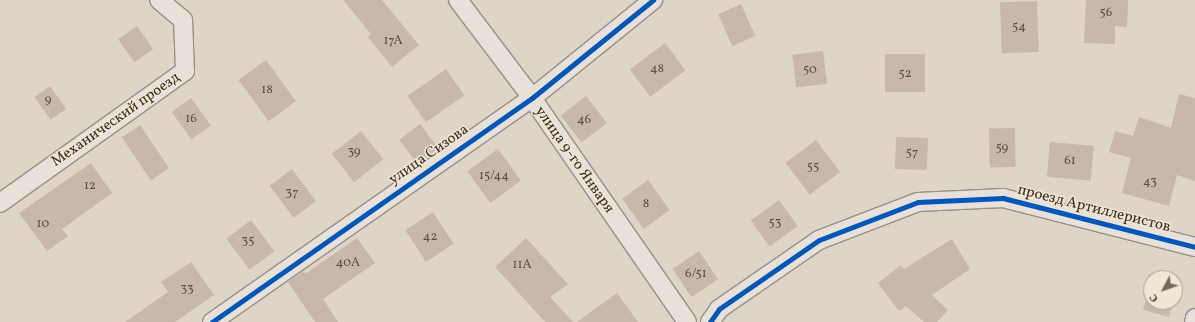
<!DOCTYPE html>
<meta charset="utf-8">
<style>
body{margin:0}
#map{position:relative;width:1195px;height:322px;overflow:hidden;background:#dfd5c7;font-family:Vollkorn,serif}
div>[style]{position:absolute}
.building>*{inset:0;background:#c7b8ab;transform-origin:0 0}
.roads{filter:drop-shadow(1px 0 #979087) drop-shadow(-1px 0 #979087) drop-shadow(0 1px #979087) drop-shadow(0 -1px #979087)}
.street>*{height:18px;margin:-9px;padding:0 9px;transform-origin:9px;border-radius:9px;background:#e7e1da}
.cycleway>*{height:5px;margin:-2.5px;padding:0 2.5px;transform-origin:2.5px;border-radius:2.5px;background:#0057b8}
span{translate:-50% -50%;white-space:nowrap;text-align:center;line-height:1.15;-webkit-text-stroke:3px #f1e5d4;paint-order:stroke}
.number-label{font-size:13px;color:#5c5044}
.number-label span{-webkit-text-stroke-width:0}
.street-label{font-size:15px;color:#392d22}
.north{position:absolute;left:1143px;top:270px;width:40px;height:40px;box-sizing:border-box;background:#f1e5d4;border:1px solid #a79b8d;border-radius:50%;rotate:229deg;font-size:11px;font-weight:700;line-height:16px;text-align:center;color:#392d22}
.north::after{content:'';display:block;margin:auto;width:14px;height:18px;background:#73685c;clip-path:polygon(50% 0,100% 100%,50% 72%,0 100%)}
</style>
<div id="map">
<div class="building">
<div style="clip-path:polygon(343px 0,382px 0,419px 45px,392px 67px,368px 37px,371px 34px)"></div>
<div style="clip-path:polygon(1086px 0,1128px 0,1127px 27px,1115px 26px,1115px 44px,1084px 43px)"></div>
<div style="left:1037px;top:1px;width:51px;height:37px;rotate:88deg"></div>
<div style="left:741px;top:4px;width:35px;height:25px;rotate:66deg"></div>
<div style="left:137px;top:26px;width:28px;height:23px;rotate:55deg"></div>
<div style="left:665px;top:43px;width:34px;height:44px;rotate:53deg"></div>
<div style="left:823px;top:51px;width:33px;height:31px;rotate:83deg"></div>
<div style="left:925px;top:54px;width:38px;height:40px;rotate:90deg"></div>
<div style="left:266px;top:60px;width:51px;height:34px;rotate:54deg"></div>
<div style="left:446px;top:69px;width:32px;height:47px;rotate:55deg"></div>
<div style="left:50px;top:86px;width:28px;height:19px;rotate:55deg"></div>
<div style="clip-path:polygon(1179px 94px,1195px 98px,1195px 181px,1177px 175px,1169px 206px,1122px 193px,1131px 158px,1109px 152px,1115px 131px,1133px 136px,1139px 117px,1171px 128px)"></div>
<div style="left:586px;top:96px;width:34px;height:32px;rotate:52deg"></div>
<div style="left:191px;top:98px;width:34px;height:24px;rotate:54deg"></div>
<div style="left:420px;top:124px;width:30px;height:26px;rotate:53deg"></div>
<div style="left:140px;top:125px;width:52px;height:22px;rotate:56deg"></div>
<div style="left:1015px;top:128px;width:39px;height:26px;rotate:89deg"></div>
<div style="left:361px;top:131px;width:36px;height:37px;rotate:52deg"></div>
<div style="left:896px;top:137px;width:32px;height:32px;rotate:2deg"></div>
<div style="left:816px;top:140px;width:40px;height:38px;rotate:53deg"></div>
<div style="left:1050px;top:142px;width:44px;height:35px;rotate:5deg"></div>
<div style="left:498px;top:149px;width:39px;height:38px;rotate:54deg"></div>
<div style="clip-path:polygon(91px 163px,112px 193px,62px 229px,68px 236px,47px 251px,19px 213px)"></div>
<div style="left:292px;top:169px;width:40px;height:28px;rotate:53deg"></div>
<div style="left:648px;top:180px;width:37px;height:32px;rotate:54deg"></div>
<div style="left:779px;top:200px;width:32px;height:35px;rotate:54deg"></div>
<div style="left:433px;top:212px;width:38px;height:33px;rotate:57deg"></div>
<div style="left:251px;top:220px;width:39px;height:31px;rotate:53deg"></div>
<div style="clip-path:polygon(357px 238px,375px 263px,323px 299px,338px 322px,315px 322px,288px 282px,304px 271px,305px 274px)"></div>
<div style="clip-path:polygon(526px 238px,568px 284px,550px 297px,573px 322px,545px 322px,495px 267px)"></div>
<div style="clip-path:polygon(952px 239px,970px 269px,932px 295px,948px 310px,937px 322px,924px 322px,906px 306px,899px 311px,878px 283px,901px 265px,904px 269px)"></div>
<div style="left:699px;top:251px;width:34px;height:32px;rotate:56deg"></div>
<div style="clip-path:polygon(191px 262px,214px 295px,175px 322px,125px 322px,168px 292px,161px 282px)"></div>
<div style="clip-path:polygon(1151px 281px,1151px 302px,1173px 302px,1169px 317px,1143px 310px)"></div>
<div style="clip-path:polygon(617px 293px,638px 322px,577px 322px)"></div>
</div>
<div class="roads">
<div class="street">
<div style="left:458px;top:0;width:123px;rotate:52.9deg"></div>
<div style="left:532px;top:98px;width:272px;rotate:55.3deg"></div>
<div style="left:0;top:203px;width:227px;rotate:-35.5deg"></div>
<div style="left:185px;top:71px;width:51px;rotate:-92.2deg"></div>
<div style="left:183px;top:20px;width:31px;rotate:-140deg"></div>
<div style="left:212px;top:322px;width:391px;rotate:-35deg"></div>
<div style="left:532px;top:98px;width:156px;rotate:-39deg"></div>
<div style="left:710px;top:322px;width:16px;rotate:-55deg"></div>
<div style="left:719px;top:309px;width:121px;rotate:-34.6deg"></div>
<div style="left:819px;top:240px;width:106px;rotate:-21deg"></div>
<div style="left:918px;top:202px;width:85px;rotate:-2.7deg"></div>
<div style="left:1003px;top:198px;width:198px;rotate:14.3deg"></div>
<div style="left:1194px;top:322px;width:4px;rotate:-76deg"></div>
</div>
</div>
<div class="cycleway">
<div style="left:212px;top:322px;width:391px;rotate:-35deg"></div>
<div style="left:532px;top:98px;width:156px;rotate:-39deg"></div>
<div style="left:710px;top:322px;width:16px;rotate:-55deg"></div>
<div style="left:719px;top:309px;width:121px;rotate:-34.6deg"></div>
<div style="left:819px;top:240px;width:106px;rotate:-21deg"></div>
<div style="left:918px;top:202px;width:85px;rotate:-2.7deg"></div>
<div style="left:1003px;top:198px;width:198px;rotate:14.3deg"></div>
</div>
<div class="number-label">
<span style="left:1106px;top:13px">56</span>
<span style="left:1019px;top:27px">54</span>
<span style="left:393px;top:41px">17А</span>
<span style="left:657px;top:69px">48</span>
<span style="left:810px;top:70px">50</span>
<span style="left:905px;top:74px">52</span>
<span style="left:267px;top:90px">18</span>
<span style="left:48px;top:100px">9</span>
<span style="left:191px;top:119px">16</span>
<span style="left:584px;top:120px">46</span>
<span style="left:1002px;top:148px">59</span>
<span style="left:354px;top:152px">39</span>
<span style="left:912px;top:153px">57</span>
<span style="left:1070px;top:161px">61</span>
<span style="left:813px;top:167px">55</span>
<span style="left:494px;top:176px">15/44</span>
<span style="left:1150px;top:182px">43</span>
<span style="left:90px;top:186px">12</span>
<span style="left:292px;top:193px">37</span>
<span style="left:646px;top:204px">8</span>
<span style="left:775px;top:223px">53</span>
<span style="left:43px;top:224px">10</span>
<span style="left:430px;top:237px">42</span>
<span style="left:248px;top:241px">35</span>
<span style="left:348px;top:263px">40А</span>
<span style="left:522px;top:265px">11А</span>
<span style="left:696px;top:274px">6/51</span>
<span style="left:187px;top:289px">33</span>
</div>
<div class="street-label">
<span style="left:116px;top:120px;rotate:-35deg">Механический проезд</span>
<span style="left:429px;top:155px;rotate:-35deg">улица Сизова</span>
<span style="left:574px;top:160px;rotate:55deg">улица 9-го Января</span>
<span style="left:1094px;top:209px;rotate:14deg">проезд Артиллеристов</span>
</div>
<div class="north">С</div>
</div>
